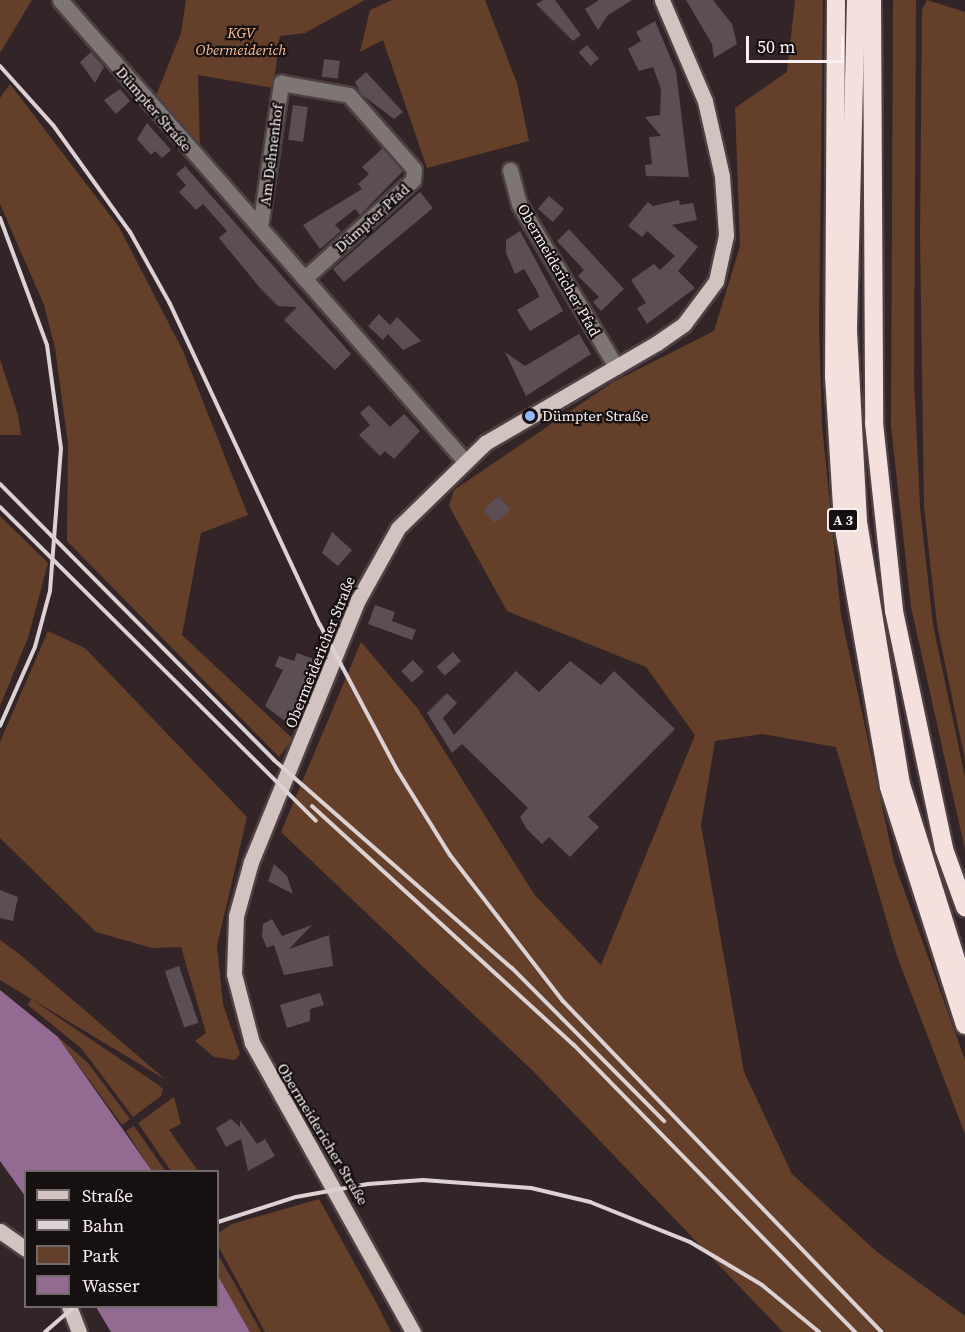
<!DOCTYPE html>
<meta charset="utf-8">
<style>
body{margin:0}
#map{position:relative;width:965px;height:1332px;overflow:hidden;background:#332527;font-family:"Source Serif 4",serif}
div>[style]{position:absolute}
.green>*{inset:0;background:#643f29}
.water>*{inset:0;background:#936a92}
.building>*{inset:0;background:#5c4e55;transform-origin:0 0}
.roads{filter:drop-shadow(2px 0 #4f4143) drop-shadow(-2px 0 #4f4143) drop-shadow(0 2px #4f4143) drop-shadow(0 -2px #4f4143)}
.minor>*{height:15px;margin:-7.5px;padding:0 7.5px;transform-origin:7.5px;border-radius:7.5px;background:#7d7674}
.major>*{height:15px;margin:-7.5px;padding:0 7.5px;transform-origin:7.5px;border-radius:7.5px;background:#d2c2c0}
.highway>*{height:18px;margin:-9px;padding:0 9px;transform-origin:9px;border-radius:9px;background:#f4e1dd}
.rail>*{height:4px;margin:-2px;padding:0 2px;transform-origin:2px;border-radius:2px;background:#dcd2d3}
.dots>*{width:16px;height:16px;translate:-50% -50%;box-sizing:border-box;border:3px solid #161011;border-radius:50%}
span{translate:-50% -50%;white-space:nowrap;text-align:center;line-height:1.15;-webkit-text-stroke:4.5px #161011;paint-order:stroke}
.shield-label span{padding:2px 4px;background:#161011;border:2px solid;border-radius:4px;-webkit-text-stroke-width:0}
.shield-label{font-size:14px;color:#f9eff0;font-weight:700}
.park-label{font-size:15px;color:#fabc98;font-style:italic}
.street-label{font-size:15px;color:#f9eff0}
.poi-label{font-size:15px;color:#f9eff0}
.left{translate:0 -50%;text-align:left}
.legend{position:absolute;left:24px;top:1170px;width:195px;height:138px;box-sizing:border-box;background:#161011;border:2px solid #71696a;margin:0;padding:8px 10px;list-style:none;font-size:18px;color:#f9eff0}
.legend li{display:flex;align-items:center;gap:12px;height:30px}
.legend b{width:30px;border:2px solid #71696a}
.scale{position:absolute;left:746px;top:36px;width:98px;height:27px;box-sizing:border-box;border:3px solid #f9eff0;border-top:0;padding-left:8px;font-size:18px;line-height:21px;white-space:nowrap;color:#f9eff0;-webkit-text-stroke:4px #161011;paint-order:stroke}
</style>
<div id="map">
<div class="green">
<div style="clip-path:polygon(0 0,32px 0,0 53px)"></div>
<div style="clip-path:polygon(186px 0,365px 0,305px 33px,280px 36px,273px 88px,198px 75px,200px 150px,155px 98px,181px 33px)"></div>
<div style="clip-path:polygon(392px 0,485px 0,517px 83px,529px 141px,427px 168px,383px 40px,360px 52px,370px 10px)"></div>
<div style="clip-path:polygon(795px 0,823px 0,819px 327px,822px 425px,841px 615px,894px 862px,965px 1060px,965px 1134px,897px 956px,836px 747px,762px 734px,715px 741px,701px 825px,744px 1072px,792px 1174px,877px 1252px,965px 1316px,965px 1332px,783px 1332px,533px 1071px,281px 832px,361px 642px,418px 709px,534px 894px,601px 965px,695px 735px,646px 667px,507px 611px,449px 506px,454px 490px,613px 382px,714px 331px,740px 246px,735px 108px,787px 72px)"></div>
<div style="clip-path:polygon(893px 0,916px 0,914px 379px,920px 507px,933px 625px,965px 777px,965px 850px,911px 607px,891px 426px)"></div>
<div style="clip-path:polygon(927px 0,965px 12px,965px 760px,937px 625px,924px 507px,920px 236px,922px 10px)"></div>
<div style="clip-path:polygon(10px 84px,119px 227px,183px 351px,248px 515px,201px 533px,182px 635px,293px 739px,279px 757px,67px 541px,68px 444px,55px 348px,44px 305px,0 204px,0 98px)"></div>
<div style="clip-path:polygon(0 359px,18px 415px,21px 435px,0 435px)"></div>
<div style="clip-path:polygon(0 516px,48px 563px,28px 638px,0 706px)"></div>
<div style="clip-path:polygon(48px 631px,85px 648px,247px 817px,217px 946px,223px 1004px,240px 1054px,235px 1060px,214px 1057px,195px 1041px,206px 1033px,181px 947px,152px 948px,96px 932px,0 838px,0 742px)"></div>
<div style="clip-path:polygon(0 940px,18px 953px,166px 1080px,0 980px)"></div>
<div style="clip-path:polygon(31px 999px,157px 1084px,163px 1089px,161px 1096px,133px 1117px,82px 1049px,28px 1005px)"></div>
<div style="clip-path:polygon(58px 1037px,88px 1063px,130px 1119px,122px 1125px)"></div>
<div style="clip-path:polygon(174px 1097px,181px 1124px,169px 1130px,198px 1171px,171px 1171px,138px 1123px)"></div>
<div style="clip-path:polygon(134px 1126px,164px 1169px,165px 1171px,152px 1171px,126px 1131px)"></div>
<div style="clip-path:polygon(319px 1199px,377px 1304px,391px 1332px,265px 1332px,218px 1246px,218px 1233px,232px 1224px)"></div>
<div style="clip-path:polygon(218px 1255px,236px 1286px,261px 1332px,250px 1332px,218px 1276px)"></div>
</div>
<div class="water">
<div style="clip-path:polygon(0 990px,58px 1037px,152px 1171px,26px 1172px,25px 1196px,0 1161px)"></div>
<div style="clip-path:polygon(218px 1276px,250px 1332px,111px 1332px,96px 1307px,218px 1306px)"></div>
</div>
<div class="building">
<div style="clip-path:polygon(543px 0,555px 0,581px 35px,573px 41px,536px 4px)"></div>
<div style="clip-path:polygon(599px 0,632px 0,608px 15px,598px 30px,585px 9px)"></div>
<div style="clip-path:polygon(686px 0,713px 0,732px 24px,737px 44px,714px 58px,712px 44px)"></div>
<div style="clip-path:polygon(655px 21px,676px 71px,689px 177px,646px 176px,645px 165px,652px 164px,649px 137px,661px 136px,645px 117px,660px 115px,661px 89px,653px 67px,639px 71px,628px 49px,641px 41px,636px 32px)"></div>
<div style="left:587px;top:45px;width:18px;height:11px;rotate:49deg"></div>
<div style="clip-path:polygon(91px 52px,104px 67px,95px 83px,80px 62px)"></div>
<div style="left:324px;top:59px;width:16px;height:18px;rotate:7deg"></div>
<div style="clip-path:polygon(366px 72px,403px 112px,394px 119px,361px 94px,355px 82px)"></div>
<div style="clip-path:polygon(120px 89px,130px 101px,116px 114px,104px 100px)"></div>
<div style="left:293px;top:105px;width:15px;height:35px;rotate:8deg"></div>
<div style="clip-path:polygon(147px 123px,171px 150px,162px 158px,155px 151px,151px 155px,137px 139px)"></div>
<div style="clip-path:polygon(383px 148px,403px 171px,360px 215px,355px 209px,335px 225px,341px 231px,320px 249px,303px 225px,362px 189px,358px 184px,369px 174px,362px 167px)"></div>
<div style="clip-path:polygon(185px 166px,351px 354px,335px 370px,284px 320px,297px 307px,278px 306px,260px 288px,219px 238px,227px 231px,203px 204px,196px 210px,179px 192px,186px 185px,176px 174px)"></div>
<div style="clip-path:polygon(420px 192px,433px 208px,344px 282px,333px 269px)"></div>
<div style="left:549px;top:196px;width:20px;height:17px;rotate:41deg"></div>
<div style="clip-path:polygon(679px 200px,680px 205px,693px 203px,697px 220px,672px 225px,698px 247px,678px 271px,695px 288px,647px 324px,637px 308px,646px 303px,631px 280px,654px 264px,660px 270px,675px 256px,647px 231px,642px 237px,628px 226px,648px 202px,653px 206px)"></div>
<div style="clip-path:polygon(569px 229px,624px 289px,601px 311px,593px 302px,599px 297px,578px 276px,584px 270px,557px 241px)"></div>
<div style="clip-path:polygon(520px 231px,563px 311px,530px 331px,517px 310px,539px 297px,537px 291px,524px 269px,515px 274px,506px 253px,506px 240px)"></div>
<div style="clip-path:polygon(379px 314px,390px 325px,397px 317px,421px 341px,403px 350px,388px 334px,383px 340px,368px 326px)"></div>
<div style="clip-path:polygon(579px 334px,591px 354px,526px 396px,505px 352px,525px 366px)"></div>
<div style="clip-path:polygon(369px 405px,390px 427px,404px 414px,420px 431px,394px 459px,385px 451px,380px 456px,359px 435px,370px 425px,360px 413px)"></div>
<div style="left:499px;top:496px;width:18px;height:21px;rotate:49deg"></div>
<div style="clip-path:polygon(332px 532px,352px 550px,338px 566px,322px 553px)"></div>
<div style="clip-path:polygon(375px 605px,395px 612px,392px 621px,416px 630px,412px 640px,368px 624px)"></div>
<div style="left:453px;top:652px;width:12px;height:22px;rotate:48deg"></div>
<div style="clip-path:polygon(297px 653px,314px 659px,290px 725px,265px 706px,283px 670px,275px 666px,279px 656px,294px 661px)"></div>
<div style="left:413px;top:660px;width:16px;height:16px;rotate:47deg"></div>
<div style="clip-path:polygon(570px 661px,601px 685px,614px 671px,675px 729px,588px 817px,599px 827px,570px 857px,549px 837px,542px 844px,526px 828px,520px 817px,528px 808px,462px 744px,452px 753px,427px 713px,447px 693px,457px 703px,443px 718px,454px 735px,516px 671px,539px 692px)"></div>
<div style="clip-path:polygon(274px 864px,287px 876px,293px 894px,268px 881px)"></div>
<div style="clip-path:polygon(0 890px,18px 897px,13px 921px,0 918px)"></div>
<div style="clip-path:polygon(272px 919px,282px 936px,312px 925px,289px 949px,329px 935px,333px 966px,284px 975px,274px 945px,267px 948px,262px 936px,263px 924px)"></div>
<div style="left:179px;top:966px;width:60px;height:15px;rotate:71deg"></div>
<div style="clip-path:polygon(320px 993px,324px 1005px,310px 1009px,310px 1021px,287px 1028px,280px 1005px)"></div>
<div style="clip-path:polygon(231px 1119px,240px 1127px,240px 1120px,257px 1144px,265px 1139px,275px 1156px,248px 1171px,241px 1139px,226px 1147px,216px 1128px)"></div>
</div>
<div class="roads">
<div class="minor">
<div style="left:60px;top:0;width:612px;rotate:48.71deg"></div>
<div style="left:510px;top:170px;width:35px;rotate:75deg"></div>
<div style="left:519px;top:204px;width:190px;rotate:59.2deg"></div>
<div style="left:260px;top:227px;width:146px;rotate:-81.7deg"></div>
<div style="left:281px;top:83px;width:69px;rotate:10deg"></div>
<div style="left:349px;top:95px;width:98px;rotate:48.7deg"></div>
<div style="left:414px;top:169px;width:11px;rotate:95deg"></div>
<div style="left:413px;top:180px;width:147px;rotate:137.8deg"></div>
</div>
<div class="major">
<div style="left:0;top:1231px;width:32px;rotate:35deg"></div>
<div style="left:69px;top:1306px;width:28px;rotate:69deg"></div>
<div style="left:413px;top:1332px;width:331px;rotate:-119.1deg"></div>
<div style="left:252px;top:1043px;width:71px;rotate:-104.6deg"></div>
<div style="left:234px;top:974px;width:58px;rotate:-88deg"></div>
<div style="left:236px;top:916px;width:56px;rotate:-74.5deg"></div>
<div style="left:251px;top:862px;width:283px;rotate:-67.8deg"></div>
<div style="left:358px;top:600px;width:82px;rotate:-60.9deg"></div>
<div style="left:398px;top:528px;width:122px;rotate:-44.3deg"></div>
<div style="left:485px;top:443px;width:199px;rotate:-30.2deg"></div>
<div style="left:657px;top:343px;width:33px;rotate:-35deg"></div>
<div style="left:684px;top:324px;width:54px;rotate:-53.3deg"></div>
<div style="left:716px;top:281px;width:47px;rotate:-77.7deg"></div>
<div style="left:726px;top:235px;width:59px;rotate:-93.9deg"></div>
<div style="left:722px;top:176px;width:77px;rotate:-102.8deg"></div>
<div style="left:705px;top:101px;width:110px;rotate:-113.1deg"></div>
</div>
<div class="highway">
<div style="left:836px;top:0;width:376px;rotate:90.3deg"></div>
<div style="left:834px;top:376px;width:147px;rotate:86.5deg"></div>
<div style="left:843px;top:523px;width:268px;rotate:80.1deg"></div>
<div style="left:889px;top:787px;width:250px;rotate:72.3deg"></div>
<div style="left:856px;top:0;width:331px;rotate:91.4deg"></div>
<div style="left:848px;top:331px;width:191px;rotate:87deg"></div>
<div style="left:858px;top:522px;width:266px;rotate:80.7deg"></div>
<div style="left:901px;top:784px;width:214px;rotate:72.6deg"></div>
<div style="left:872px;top:0;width:423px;rotate:89.7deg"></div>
<div style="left:874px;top:423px;width:189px;rotate:83.9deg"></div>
<div style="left:894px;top:611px;width:243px;rotate:78.1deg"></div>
<div style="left:944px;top:849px;width:62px;rotate:70.1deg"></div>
</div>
</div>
<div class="rail">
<div style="left:0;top:66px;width:79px;rotate:48.1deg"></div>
<div style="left:53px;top:125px;width:132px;rotate:54.3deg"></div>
<div style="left:130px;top:232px;width:82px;rotate:60.9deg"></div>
<div style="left:170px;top:304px;width:354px;rotate:65deg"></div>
<div style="left:320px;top:625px;width:164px;rotate:62deg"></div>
<div style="left:397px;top:770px;width:100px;rotate:58.1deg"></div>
<div style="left:450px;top:855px;width:185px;rotate:52.3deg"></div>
<div style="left:563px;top:1001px;width:459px;rotate:46.1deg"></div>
<div style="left:0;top:218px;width:135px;rotate:69.7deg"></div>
<div style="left:47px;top:345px;width:104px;rotate:82.3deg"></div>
<div style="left:61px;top:448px;width:143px;rotate:94.4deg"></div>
<div style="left:50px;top:591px;width:58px;rotate:105deg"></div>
<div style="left:35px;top:647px;width:86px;rotate:113.9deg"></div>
<div style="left:0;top:484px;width:389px;rotate:45.2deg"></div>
<div style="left:274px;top:760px;width:316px;rotate:41.2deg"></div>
<div style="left:512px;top:968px;width:216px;rotate:45.2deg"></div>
<div style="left:0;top:507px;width:445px;rotate:44.8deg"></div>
<div style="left:312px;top:806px;width:355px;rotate:42.4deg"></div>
<div style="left:574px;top:1045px;width:402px;rotate:45.6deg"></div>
<div style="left:218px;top:1222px;width:82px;rotate:-17.8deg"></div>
<div style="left:296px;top:1197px;width:73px;rotate:-10.2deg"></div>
<div style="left:368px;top:1184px;width:55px;rotate:-4.2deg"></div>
<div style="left:423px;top:1180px;width:108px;rotate:4.2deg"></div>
<div style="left:531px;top:1188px;width:61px;rotate:13.3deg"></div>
<div style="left:590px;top:1202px;width:108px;rotate:21.8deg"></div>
<div style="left:690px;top:1242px;width:84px;rotate:30.8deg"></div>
<div style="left:762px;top:1285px;width:74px;rotate:39.5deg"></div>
<div style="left:45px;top:1332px;width:40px;rotate:-41deg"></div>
</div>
<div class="dots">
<div style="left:530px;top:416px;background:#95b6fd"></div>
</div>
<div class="shield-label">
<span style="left:843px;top:520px">A 3</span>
</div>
<div class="park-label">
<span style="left:241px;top:41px">KGV<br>Obermeiderich</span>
</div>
<div class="street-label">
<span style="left:154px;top:109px;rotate:49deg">Dümpter Straße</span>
<span style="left:271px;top:155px;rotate:-83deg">Am Dehnenhof</span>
<span style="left:372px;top:218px;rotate:-42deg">Dümpter Pfad</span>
<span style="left:559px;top:270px;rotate:60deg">Obermeidericher Pfad</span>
<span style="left:320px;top:652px;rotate:-68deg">Obermeidericher Straße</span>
<span style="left:323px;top:1134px;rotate:59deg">Obermeidericher Straße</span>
</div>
<div class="poi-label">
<span class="left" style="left:542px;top:416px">Dümpter Straße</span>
</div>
<ul class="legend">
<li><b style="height:8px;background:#d2c2c0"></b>Straße</li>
<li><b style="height:8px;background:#dcd2d3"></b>Bahn</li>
<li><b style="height:16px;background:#643f29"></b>Park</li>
<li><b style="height:16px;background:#936a92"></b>Wasser</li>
</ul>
<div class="scale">50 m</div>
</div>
